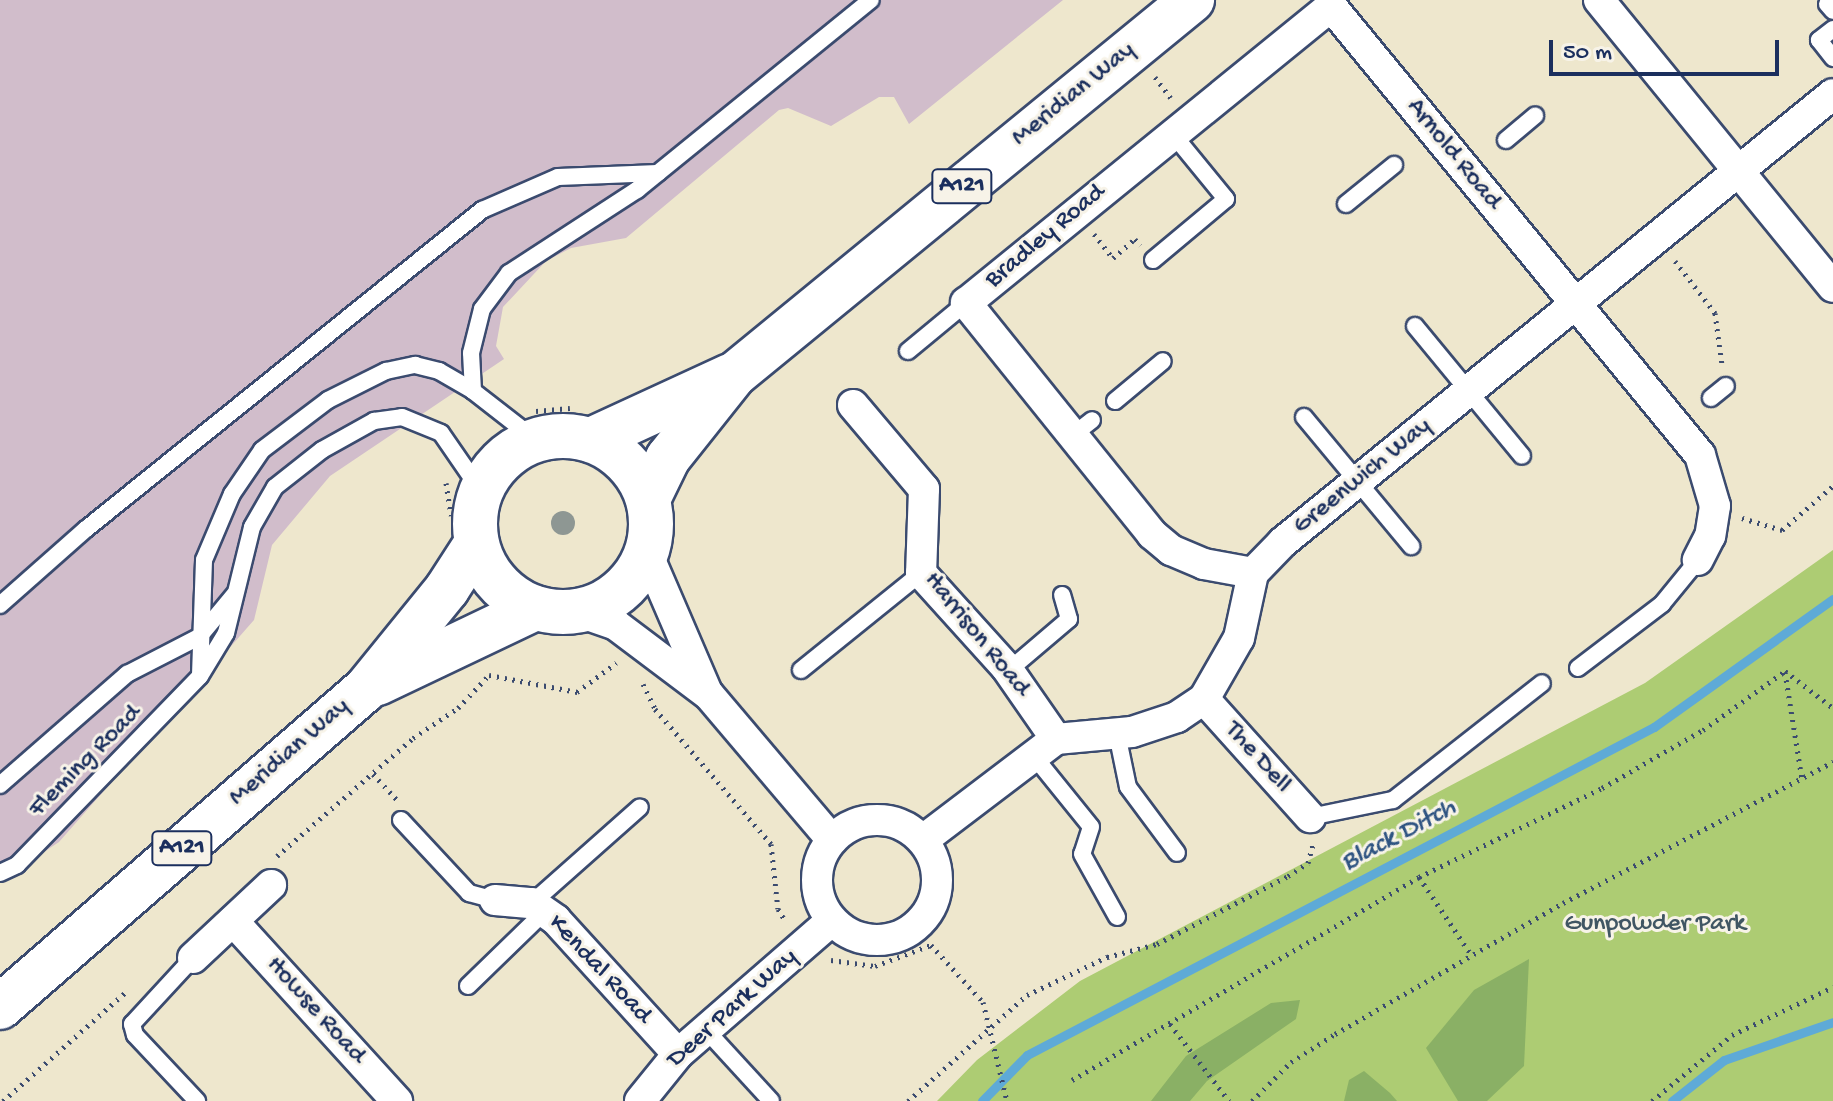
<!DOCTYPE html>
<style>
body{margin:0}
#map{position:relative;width:1833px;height:1101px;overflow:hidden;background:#eee7cd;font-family:"Gochi Hand",sans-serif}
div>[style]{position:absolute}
.industrial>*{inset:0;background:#d1bdcb}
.green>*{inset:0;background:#adcc73}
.forest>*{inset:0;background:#8ab065}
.stream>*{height:9px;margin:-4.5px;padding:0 4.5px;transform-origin:4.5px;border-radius:4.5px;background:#5eaad7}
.path>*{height:5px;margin-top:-2.5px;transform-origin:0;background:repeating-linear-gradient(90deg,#3b4b6f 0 2px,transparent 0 8px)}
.roads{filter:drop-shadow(2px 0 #3b4b6f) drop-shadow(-2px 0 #3b4b6f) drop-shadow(0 2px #3b4b6f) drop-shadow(0 -2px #3b4b6f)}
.lane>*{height:16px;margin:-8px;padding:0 8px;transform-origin:8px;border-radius:8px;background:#fff}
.street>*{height:30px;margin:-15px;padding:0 15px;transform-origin:15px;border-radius:15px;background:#fff}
.street>.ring{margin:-15px;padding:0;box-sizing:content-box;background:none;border:30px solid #fff;border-radius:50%}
.primary>*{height:44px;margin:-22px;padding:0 22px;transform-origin:22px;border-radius:22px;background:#fff}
.primary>.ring{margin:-22px;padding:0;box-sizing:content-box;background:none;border:44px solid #fff;border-radius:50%}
.trees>*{width:24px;height:24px;margin:-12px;border-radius:50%;background:#8e9793}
span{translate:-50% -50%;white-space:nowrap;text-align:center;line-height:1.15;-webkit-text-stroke:6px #f7f3e8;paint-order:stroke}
.shield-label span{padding:2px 6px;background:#f7f3e8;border:2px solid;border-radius:6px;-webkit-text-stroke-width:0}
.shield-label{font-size:24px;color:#1b2f5e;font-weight:700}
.street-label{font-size:26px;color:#1b2f5e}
.park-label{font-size:26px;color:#405663}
.water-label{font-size:28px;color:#2f5482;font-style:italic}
.scale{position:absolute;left:1549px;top:40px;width:230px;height:36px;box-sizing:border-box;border:4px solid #1b2f5e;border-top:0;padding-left:10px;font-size:24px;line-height:28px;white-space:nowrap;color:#1b2f5e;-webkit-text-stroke:6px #f7f3e8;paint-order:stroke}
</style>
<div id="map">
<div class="industrial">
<div style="clip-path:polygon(0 0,1063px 0,909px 124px,894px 97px,879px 97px,831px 126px,788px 108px,779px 110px,626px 238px,571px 248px,546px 261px,503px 307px,496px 346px,504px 359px,330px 476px,272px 545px,254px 620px,59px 842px,0 881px)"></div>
</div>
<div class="green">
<div style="clip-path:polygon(1833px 550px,1833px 1101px,937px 1101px,977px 1060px,1080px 981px,1645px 683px)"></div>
</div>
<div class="forest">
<div style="clip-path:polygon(1529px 959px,1524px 1066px,1487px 1101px,1458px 1101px,1426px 1048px,1474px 990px)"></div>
<div style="clip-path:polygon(1300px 1000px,1296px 1019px,1207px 1081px,1190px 1101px,1151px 1101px,1186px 1056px,1271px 1003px)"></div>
<div style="clip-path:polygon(1364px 1071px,1390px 1093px,1397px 1101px,1344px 1101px,1349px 1080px)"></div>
</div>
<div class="stream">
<div style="left:982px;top:1101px;width:64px;rotate:-45.6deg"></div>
<div style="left:1027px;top:1055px;width:708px;rotate:-27.62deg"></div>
<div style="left:1654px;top:727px;width:220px;rotate:-35.6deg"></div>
<div style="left:1672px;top:1101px;width:66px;rotate:-38.3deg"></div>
<div style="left:1724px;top:1060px;width:115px;rotate:-19.2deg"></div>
</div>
<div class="path">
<div style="left:1155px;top:77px;width:26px;rotate:53deg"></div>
<div style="left:1094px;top:234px;width:31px;rotate:52deg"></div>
<div style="left:1113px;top:258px;width:29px;rotate:-41deg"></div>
<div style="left:1135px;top:239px;width:8px;rotate:50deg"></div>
<div style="left:1675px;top:261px;width:66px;rotate:52.4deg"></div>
<div style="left:1715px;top:313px;width:52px;rotate:82.3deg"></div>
<div style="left:536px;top:411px;width:34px;rotate:-5deg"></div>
<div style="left:446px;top:483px;width:33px;rotate:81deg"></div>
<div style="left:1742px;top:518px;width:42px;rotate:16.7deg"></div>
<div style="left:1782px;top:530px;width:67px;rotate:-40.8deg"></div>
<div style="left:1785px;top:672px;width:108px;rotate:81deg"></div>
<div style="left:643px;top:684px;width:28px;rotate:64deg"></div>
<div style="left:655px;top:709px;width:178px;rotate:49.3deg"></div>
<div style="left:771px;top:844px;width:65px;rotate:83.9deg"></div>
<div style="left:778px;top:909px;width:15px;rotate:58deg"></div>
<div style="left:373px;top:774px;width:35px;rotate:47deg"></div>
<div style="left:277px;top:856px;width:180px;rotate:-40.9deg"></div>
<div style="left:413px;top:738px;width:54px;rotate:-33.7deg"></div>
<div style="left:458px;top:708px;width:45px;rotate:-46.8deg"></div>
<div style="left:489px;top:675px;width:90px;rotate:10.9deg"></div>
<div style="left:577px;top:692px;width:49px;rotate:-36.6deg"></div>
<div style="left:1419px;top:877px;width:95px;rotate:56.1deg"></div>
<div style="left:831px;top:960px;width:44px;rotate:7.8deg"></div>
<div style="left:875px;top:966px;width:60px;rotate:-20.6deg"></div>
<div style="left:931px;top:945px;width:77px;rotate:47.6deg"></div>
<div style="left:983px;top:1002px;width:102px;rotate:76.4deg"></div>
<div style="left:1170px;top:1024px;width:97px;rotate:52.5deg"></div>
<div style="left:1072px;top:1080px;width:402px;rotate:-30.3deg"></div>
<div style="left:1419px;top:877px;width:203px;rotate:-25.9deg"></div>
<div style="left:1602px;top:788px;width:116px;rotate:-29.9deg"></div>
<div style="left:1703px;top:730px;width:101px;rotate:-35.7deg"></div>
<div style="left:1785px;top:671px;width:61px;rotate:37.6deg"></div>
<div style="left:3px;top:1101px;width:166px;rotate:-41.6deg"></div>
<div style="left:908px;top:1101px;width:159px;rotate:-41.7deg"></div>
<div style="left:1027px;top:995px;width:89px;rotate:-25.4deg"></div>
<div style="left:1107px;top:957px;width:52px;rotate:-14.6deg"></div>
<div style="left:1157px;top:944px;width:148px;rotate:-27.4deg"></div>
<div style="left:1288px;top:876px;width:24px;rotate:-33deg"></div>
<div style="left:1308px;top:863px;width:20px;rotate:-75deg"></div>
<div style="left:1252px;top:1101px;width:55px;rotate:-45deg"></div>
<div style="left:1291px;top:1062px;width:52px;rotate:-32.5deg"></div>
<div style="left:1335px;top:1034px;width:263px;rotate:-29.9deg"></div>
<div style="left:1563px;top:903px;width:305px;rotate:-27.6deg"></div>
<div style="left:1652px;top:1101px;width:104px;rotate:-39.5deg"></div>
<div style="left:1732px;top:1035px;width:112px;rotate:-25.4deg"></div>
</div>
<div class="roads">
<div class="lane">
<div style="left:1827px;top:4px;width:9px;rotate:49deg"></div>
<div style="left:1833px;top:29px;width:18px;rotate:142deg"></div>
<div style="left:1819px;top:40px;width:23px;rotate:52deg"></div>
<div style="left:1506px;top:140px;width:38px;rotate:-40deg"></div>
<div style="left:1346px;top:204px;width:62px;rotate:-39.1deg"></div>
<div style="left:1153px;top:260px;width:95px;rotate:-39.9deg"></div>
<div style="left:1226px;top:199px;width:85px;rotate:-129.3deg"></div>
<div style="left:1415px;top:326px;width:168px;rotate:50.5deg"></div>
<div style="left:908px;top:351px;width:75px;rotate:-39.6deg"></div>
<div style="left:473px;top:391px;width:38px;rotate:-93deg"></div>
<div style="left:471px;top:353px;width:45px;rotate:-76deg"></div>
<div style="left:482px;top:309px;width:45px;rotate:-53.1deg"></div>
<div style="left:509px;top:273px;width:153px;rotate:-33deg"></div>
<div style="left:637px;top:190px;width:301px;rotate:-39.1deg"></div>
<div style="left:1711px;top:398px;width:19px;rotate:-39deg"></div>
<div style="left:1115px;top:401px;width:62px;rotate:-39.8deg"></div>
<div style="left:1304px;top:417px;width:168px;rotate:50.3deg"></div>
<div style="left:1073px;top:435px;width:24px;rotate:-38deg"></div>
<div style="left:0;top:605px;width:115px;rotate:-41.5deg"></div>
<div style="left:86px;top:529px;width:509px;rotate:-38.85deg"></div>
<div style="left:482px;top:210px;width:83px;rotate:-23.5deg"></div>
<div style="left:558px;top:177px;width:100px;rotate:-2.3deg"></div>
<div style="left:1578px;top:668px;width:106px;rotate:-37.3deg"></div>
<div style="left:1662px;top:604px;width:57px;rotate:-50.7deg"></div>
<div style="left:801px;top:670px;width:154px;rotate:-38.9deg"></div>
<div style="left:1008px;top:671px;width:80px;rotate:-40.4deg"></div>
<div style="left:1069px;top:619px;width:25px;rotate:-106deg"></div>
<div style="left:200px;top:675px;width:115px;rotate:-88deg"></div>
<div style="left:204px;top:560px;width:72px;rotate:-67deg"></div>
<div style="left:232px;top:494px;width:53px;rotate:-55.7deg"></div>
<div style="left:262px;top:450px;width:83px;rotate:-37.1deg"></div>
<div style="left:328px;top:400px;width:65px;rotate:-26.6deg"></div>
<div style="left:386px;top:371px;width:30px;rotate:-12deg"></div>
<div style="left:415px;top:365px;width:25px;rotate:14deg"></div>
<div style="left:439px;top:371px;width:39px;rotate:30deg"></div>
<div style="left:473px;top:391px;width:80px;rotate:37.9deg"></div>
<div style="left:1117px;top:734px;width:54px;rotate:78.3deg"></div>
<div style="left:1128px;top:787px;width:82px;rotate:53.4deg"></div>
<div style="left:1033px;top:755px;width:92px;rotate:51.1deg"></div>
<div style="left:1091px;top:827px;width:28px;rotate:108deg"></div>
<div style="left:1082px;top:854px;width:72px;rotate:60.9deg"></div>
<div style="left:0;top:785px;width:169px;rotate:-41.2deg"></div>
<div style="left:127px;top:674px;width:81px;rotate:-27.2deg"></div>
<div style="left:199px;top:637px;width:55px;rotate:-50.2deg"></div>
<div style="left:1310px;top:817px;width:85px;rotate:-11.6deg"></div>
<div style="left:1393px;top:800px;width:189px;rotate:-38.1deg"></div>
<div style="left:401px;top:820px;width:100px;rotate:47deg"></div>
<div style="left:469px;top:893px;width:27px;rotate:15deg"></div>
<div style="left:0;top:873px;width:19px;rotate:-25deg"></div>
<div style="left:17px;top:865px;width:263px;rotate:-45.9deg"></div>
<div style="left:200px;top:676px;width:50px;rotate:-58.8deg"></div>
<div style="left:226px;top:633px;width:109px;rotate:-76.2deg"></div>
<div style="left:252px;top:527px;width:46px;rotate:-60.1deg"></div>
<div style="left:275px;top:487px;width:60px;rotate:-38.2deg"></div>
<div style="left:322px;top:450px;width:60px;rotate:-29.1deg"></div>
<div style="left:374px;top:421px;width:28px;rotate:-8deg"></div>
<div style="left:402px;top:417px;width:42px;rotate:22.3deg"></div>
<div style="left:441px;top:433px;width:70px;rotate:55.4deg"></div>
<div style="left:532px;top:903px;width:144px;rotate:-41.6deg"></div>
<div style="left:193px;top:958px;width:90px;rotate:132.7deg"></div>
<div style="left:132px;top:1024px;width:11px;rotate:75deg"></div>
<div style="left:135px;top:1035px;width:91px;rotate:46.8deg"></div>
<div style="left:468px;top:986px;width:107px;rotate:-44.2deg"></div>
<div style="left:706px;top:1030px;width:96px;rotate:47.5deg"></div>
</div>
<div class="street">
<div style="left:1599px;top:0;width:370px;rotate:50.8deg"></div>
<div style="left:853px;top:405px;width:110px;rotate:49.8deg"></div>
<div style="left:924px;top:489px;width:84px;rotate:92deg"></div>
<div style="left:921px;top:573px;width:127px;rotate:47.9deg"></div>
<div style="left:1006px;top:667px;width:88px;rotate:55.2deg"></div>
<div style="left:647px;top:553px;width:149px;rotate:66.7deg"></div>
<div style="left:1253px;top:573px;width:50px;rotate:-169.6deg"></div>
<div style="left:1204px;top:564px;width:36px;rotate:-157deg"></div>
<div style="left:1171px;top:550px;width:25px;rotate:-140deg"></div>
<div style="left:1152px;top:534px;width:297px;rotate:-128.8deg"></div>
<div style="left:966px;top:303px;width:471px;rotate:-39.1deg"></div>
<div style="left:1331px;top:6px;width:581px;rotate:50.59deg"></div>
<div style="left:1700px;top:455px;width:53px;rotate:73.6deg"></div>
<div style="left:1715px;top:506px;width:30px;rotate:99deg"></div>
<div style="left:1710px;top:536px;width:27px;rotate:117deg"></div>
<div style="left:579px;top:612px;width:39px;rotate:19deg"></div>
<div style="left:616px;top:625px;width:116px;rotate:37deg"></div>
<div style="left:709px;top:695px;width:190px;rotate:49.7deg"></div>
<div style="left:1204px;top:699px;width:159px;rotate:48.1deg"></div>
<div class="ring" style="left:817px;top:820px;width:90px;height:90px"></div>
<div style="left:923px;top:840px;width:167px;rotate:-37.2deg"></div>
<div style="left:1056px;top:739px;width:76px;rotate:-5.3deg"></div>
<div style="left:1132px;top:732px;width:47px;rotate:-18.4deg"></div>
<div style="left:1177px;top:717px;width:32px;rotate:-34deg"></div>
<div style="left:1204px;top:699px;width:70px;rotate:-60.2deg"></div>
<div style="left:1239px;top:638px;width:66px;rotate:-77.8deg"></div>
<div style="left:1253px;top:573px;width:43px;rotate:-45.9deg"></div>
<div style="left:1283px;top:542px;width:709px;rotate:-39.16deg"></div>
<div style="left:495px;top:900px;width:37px;rotate:5deg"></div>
<div style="left:532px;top:903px;width:29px;rotate:35deg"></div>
<div style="left:556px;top:920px;width:181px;rotate:47.7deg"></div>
<div style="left:233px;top:921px;width:244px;rotate:47.7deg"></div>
<div style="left:193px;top:958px;width:107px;rotate:-43.1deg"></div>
<div style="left:640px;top:1101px;width:60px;rotate:-51deg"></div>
<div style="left:678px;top:1054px;width:203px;rotate:-41deg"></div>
</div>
<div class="primary">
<div class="ring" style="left:475px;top:436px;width:132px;height:132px"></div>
<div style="left:591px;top:440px;width:153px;rotate:-24.7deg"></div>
<div style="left:648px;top:499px;width:46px;rotate:-64deg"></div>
<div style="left:668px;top:458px;width:106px;rotate:-51.5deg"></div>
<div style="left:734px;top:375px;width:592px;rotate:-39.31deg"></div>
<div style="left:378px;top:683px;width:174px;rotate:-25.5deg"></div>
<div style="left:0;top:1007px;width:483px;rotate:-41deg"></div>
<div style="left:365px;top:690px;width:130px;rotate:-50.9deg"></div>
<div style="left:447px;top:589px;width:54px;rotate:-57.2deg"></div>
</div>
</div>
<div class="trees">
<div style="left:563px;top:523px"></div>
</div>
<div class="shield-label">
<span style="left:962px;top:186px">A121</span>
<span style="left:182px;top:848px">A121</span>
</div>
<div class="street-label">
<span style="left:1074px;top:95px;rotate:-39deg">Meridian Way</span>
<span style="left:1453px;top:155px;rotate:51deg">Arnold Road</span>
<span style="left:1046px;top:237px;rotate:-40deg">Bradley Road</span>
<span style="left:1363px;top:477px;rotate:-39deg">Greenwich Way</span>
<span style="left:976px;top:635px;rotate:51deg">Harrison Road</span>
<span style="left:290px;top:753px;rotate:-41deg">Meridian Way</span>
<span style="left:1257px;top:758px;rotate:48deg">The Dell</span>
<span style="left:86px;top:762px;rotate:-45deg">Fleming Road</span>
<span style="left:599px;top:970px;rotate:47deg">Kendal Road</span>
<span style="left:733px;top:1009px;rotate:-42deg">Deer Park Way</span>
<span style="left:315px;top:1011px;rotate:48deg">Howse Road</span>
</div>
<div class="park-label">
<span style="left:1655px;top:925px">Gunpowder Park</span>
</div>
<div class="water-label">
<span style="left:1399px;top:836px;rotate:-28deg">Black Ditch</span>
</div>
<div class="scale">50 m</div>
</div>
